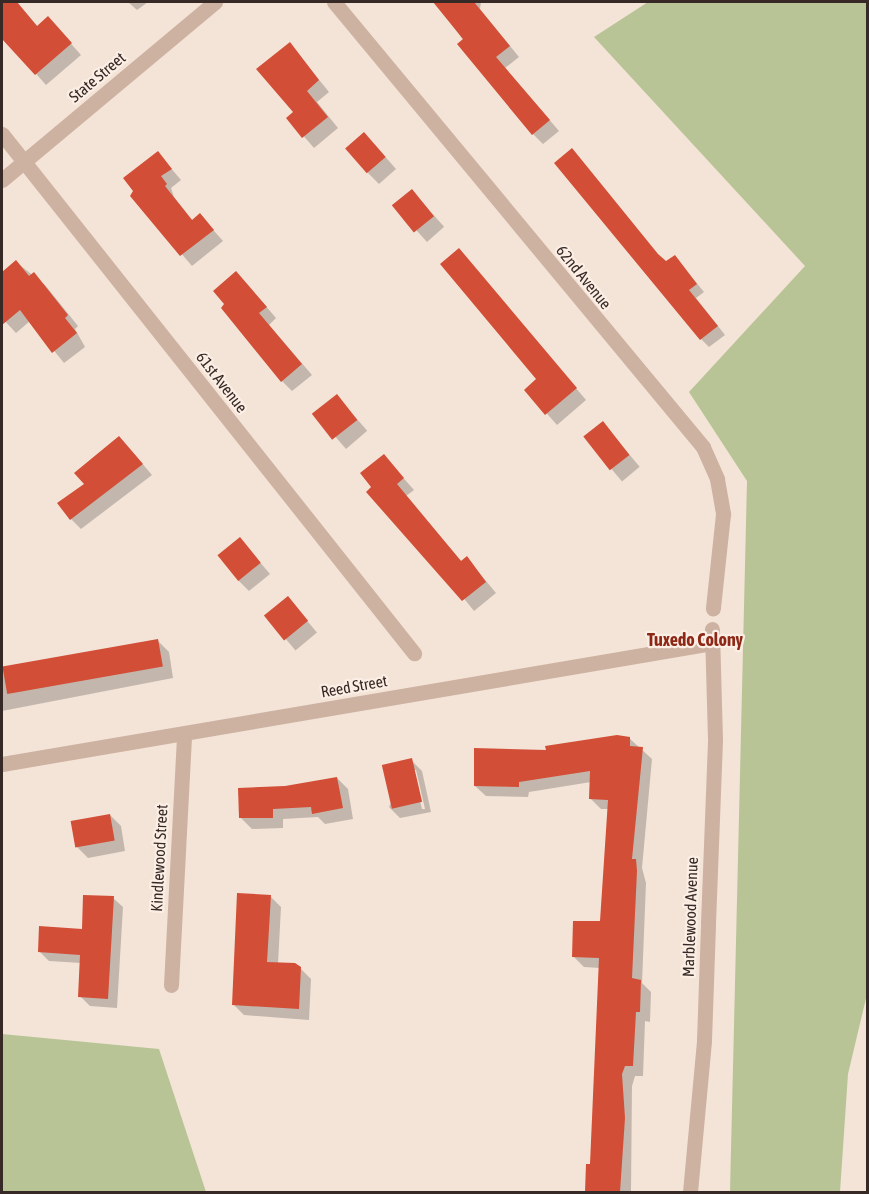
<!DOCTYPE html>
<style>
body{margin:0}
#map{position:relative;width:869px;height:1194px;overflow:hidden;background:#f4e4d7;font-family:"Asap Condensed",sans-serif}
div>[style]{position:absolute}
.green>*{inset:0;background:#b9c496}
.shadow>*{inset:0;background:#0003;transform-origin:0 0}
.building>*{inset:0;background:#d24e37;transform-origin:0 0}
.minor>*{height:15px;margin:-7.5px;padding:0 7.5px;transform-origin:7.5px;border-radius:7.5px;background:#cdb2a2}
span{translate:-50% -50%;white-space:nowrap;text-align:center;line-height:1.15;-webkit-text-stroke:4.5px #fbeee4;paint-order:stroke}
.street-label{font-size:16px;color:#372925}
.neighbourhood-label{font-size:18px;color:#8e2816;font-weight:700}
.frame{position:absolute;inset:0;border:3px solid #372925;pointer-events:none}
</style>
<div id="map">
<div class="green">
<div style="clip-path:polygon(648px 2px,867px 2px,868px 990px,848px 1074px,840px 1192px,730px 1192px,747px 481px,689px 392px,805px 266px,594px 37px)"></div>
<div style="clip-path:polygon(2px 1034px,159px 1049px,206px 1192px,2px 1192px)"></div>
</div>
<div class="shadow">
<div style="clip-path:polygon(2px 2px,17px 2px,38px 27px,58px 29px,81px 55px,46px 85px,2px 35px)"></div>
<div style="clip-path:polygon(128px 2px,148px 2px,137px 10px)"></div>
<div style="clip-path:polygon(435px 2px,481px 2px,480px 9px,519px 57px,505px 68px,559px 131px,543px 144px,533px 134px)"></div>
<div style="clip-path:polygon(290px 44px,329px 92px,317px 102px,338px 128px,314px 148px,288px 118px,295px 112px)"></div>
<div style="clip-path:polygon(375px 145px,396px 169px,379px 184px,368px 173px)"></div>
<div style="clip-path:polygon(158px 153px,181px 180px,171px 188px,174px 197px,193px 221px,200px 215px,223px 241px,192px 266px,132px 196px)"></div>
<div style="clip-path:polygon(556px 164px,666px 263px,674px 257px,682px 265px,704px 292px,696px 298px,725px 335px,709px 347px,701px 339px)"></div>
<div style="left:412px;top:191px;width:48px;height:23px;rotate:48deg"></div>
<div style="clip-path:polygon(459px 250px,586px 400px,557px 425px,526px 390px,538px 380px)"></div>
<div style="clip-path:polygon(16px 262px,45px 285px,78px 326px,75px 329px,85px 347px,64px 363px,30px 321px,16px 333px,2px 318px,2px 274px)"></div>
<div style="clip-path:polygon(247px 284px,276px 318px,269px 325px,312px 375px,292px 391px,282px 381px)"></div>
<div style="left:337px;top:396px;width:46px;height:28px;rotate:49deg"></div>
<div style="left:603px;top:423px;width:57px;height:23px;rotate:50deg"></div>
<div style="clip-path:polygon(129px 448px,152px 475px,81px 529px,71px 519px)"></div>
<div style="clip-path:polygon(384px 456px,414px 490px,406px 496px,462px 562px,467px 558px,496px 593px,474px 611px,374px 487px)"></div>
<div style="clip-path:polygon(240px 539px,270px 574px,249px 591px,238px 580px)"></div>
<div style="left:288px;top:598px;width:45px;height:28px;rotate:50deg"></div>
<div style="clip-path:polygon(158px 641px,169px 652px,173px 678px,2px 711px,2px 667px)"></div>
<div style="clip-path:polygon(629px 738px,652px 759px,642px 868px,646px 883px,642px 983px,651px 992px,650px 1022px,645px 1021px,643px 1076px,635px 1076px,632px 1086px,631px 1192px,586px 1192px,588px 1166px,591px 1166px,600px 968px,584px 967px,574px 957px,602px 923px,609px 809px,601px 809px,590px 798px,591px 782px,529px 792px,528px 797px,486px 796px,475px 786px,547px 752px)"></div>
<div style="clip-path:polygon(evenodd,411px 760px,422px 771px,431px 812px,400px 818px,389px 807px,411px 760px,413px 770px,416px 770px,425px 809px,422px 809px,413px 770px)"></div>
<div style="clip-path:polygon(337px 778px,348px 789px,353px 819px,325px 824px,318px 817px,283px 819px,283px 828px,252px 829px,241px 818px)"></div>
<div style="clip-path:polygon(110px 815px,121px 826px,125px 851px,88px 858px,77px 847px)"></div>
<div style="clip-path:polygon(270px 896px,281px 907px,278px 964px,300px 968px,311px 979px,309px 1020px,244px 1015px,233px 1004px)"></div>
<div style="clip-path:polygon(113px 898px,123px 907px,117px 1008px,90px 1006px,80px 996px,81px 963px,49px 961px,39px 951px,83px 931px)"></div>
</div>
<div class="building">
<div style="clip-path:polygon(2px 2px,17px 2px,37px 26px,48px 16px,72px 43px,35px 75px,2px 39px)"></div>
<div style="clip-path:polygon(433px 2px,474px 2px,510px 46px,496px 57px,550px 120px,532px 135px,457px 44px,463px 39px)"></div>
<div style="clip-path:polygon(290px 42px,319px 80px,307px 91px,328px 117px,302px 138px,286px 118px,293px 112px,256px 69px)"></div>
<div style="left:364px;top:132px;width:33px;height:25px;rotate:49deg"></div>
<div style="clip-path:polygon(572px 148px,658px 254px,666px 261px,675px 255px,697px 284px,689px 290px,718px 326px,700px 340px,554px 163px)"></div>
<div style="clip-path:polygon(158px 151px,172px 169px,161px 176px,167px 184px,165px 186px,192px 220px,200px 213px,214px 230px,180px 256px,130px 196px,133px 191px,123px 178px)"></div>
<div style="left:412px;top:189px;width:35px;height:26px;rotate:51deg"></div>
<div style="clip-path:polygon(459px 248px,577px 388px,545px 415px,524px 390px,536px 379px,440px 264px)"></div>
<div style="clip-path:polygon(16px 260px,29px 276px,34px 272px,68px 315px,65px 318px,77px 333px,52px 353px,20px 310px,2px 325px,2px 272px)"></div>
<div style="clip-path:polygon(236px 271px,267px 307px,259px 313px,302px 364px,281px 382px,221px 308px,224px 304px,213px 291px)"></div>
<div style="left:337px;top:394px;width:33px;height:32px;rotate:52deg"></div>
<div style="left:603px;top:421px;width:43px;height:25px;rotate:52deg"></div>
<div style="clip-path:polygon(119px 436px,143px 464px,70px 520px,57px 503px,84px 484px,74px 473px)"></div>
<div style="clip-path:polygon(384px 454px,404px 478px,397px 484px,461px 561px,467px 556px,486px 582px,462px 601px,366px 492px,371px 487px,360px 473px)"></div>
<div style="left:240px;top:537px;width:33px;height:29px;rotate:51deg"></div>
<div style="left:288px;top:596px;width:32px;height:31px;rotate:51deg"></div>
<div style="left:158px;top:639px;width:28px;height:158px;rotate:80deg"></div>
<div style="clip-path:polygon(617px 735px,630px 737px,630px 746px,643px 747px,632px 859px,636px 859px,637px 871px,632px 978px,641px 980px,640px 1012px,636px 1012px,633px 1066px,625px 1066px,622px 1074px,625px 1118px,620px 1192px,585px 1192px,586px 1164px,590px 1164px,599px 958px,572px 957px,573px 921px,600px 921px,608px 800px,589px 799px,590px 771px,519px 782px,519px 787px,474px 786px,474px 748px,546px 750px,545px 746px)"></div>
<div style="left:412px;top:758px;width:45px;height:31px;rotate:77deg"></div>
<div style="clip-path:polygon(337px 777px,343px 808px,312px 814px,311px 807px,273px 809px,273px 818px,239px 818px,238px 788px,285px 786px)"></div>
<div style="left:110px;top:814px;width:27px;height:40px;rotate:80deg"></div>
<div style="clip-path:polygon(237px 893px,271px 895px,267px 962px,295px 963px,301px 967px,299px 1009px,232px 1005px)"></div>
<div style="clip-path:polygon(83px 895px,114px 896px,108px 999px,78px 997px,80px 955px,38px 952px,39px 926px,82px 929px)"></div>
</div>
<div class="minor">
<div style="left:334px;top:2px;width:578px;rotate:50.33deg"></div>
<div style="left:703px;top:447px;width:35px;rotate:66deg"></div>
<div style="left:717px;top:479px;width:36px;rotate:80deg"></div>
<div style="left:723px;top:514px;width:95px;rotate:96.1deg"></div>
<div style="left:2px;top:134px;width:663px;rotate:51.56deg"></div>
<div style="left:2px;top:180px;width:278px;rotate:-39.9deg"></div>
<div style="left:2px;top:764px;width:720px;rotate:-9.67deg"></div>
<div style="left:171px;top:985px;width:252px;rotate:-87deg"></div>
<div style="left:690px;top:1192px;width:153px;rotate:-84.7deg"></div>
<div style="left:704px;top:1040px;width:117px;rotate:-88deg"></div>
<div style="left:708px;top:923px;width:184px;rotate:-87.8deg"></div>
<div style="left:715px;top:739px;width:110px;rotate:-91.6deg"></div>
</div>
<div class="street-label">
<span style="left:97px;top:77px;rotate:-40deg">State Street</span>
<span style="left:584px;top:277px;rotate:51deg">62nd Avenue</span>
<span style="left:222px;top:382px;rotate:52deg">61st Avenue</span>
<span style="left:354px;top:686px;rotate:-10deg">Reed Street</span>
<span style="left:159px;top:858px;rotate:-87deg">Kindlewood Street</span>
<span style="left:690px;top:917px;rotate:-88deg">Marblewood Avenue</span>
</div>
<div class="neighbourhood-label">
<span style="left:695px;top:640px">Tuxedo Colony</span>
</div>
<div class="frame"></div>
</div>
